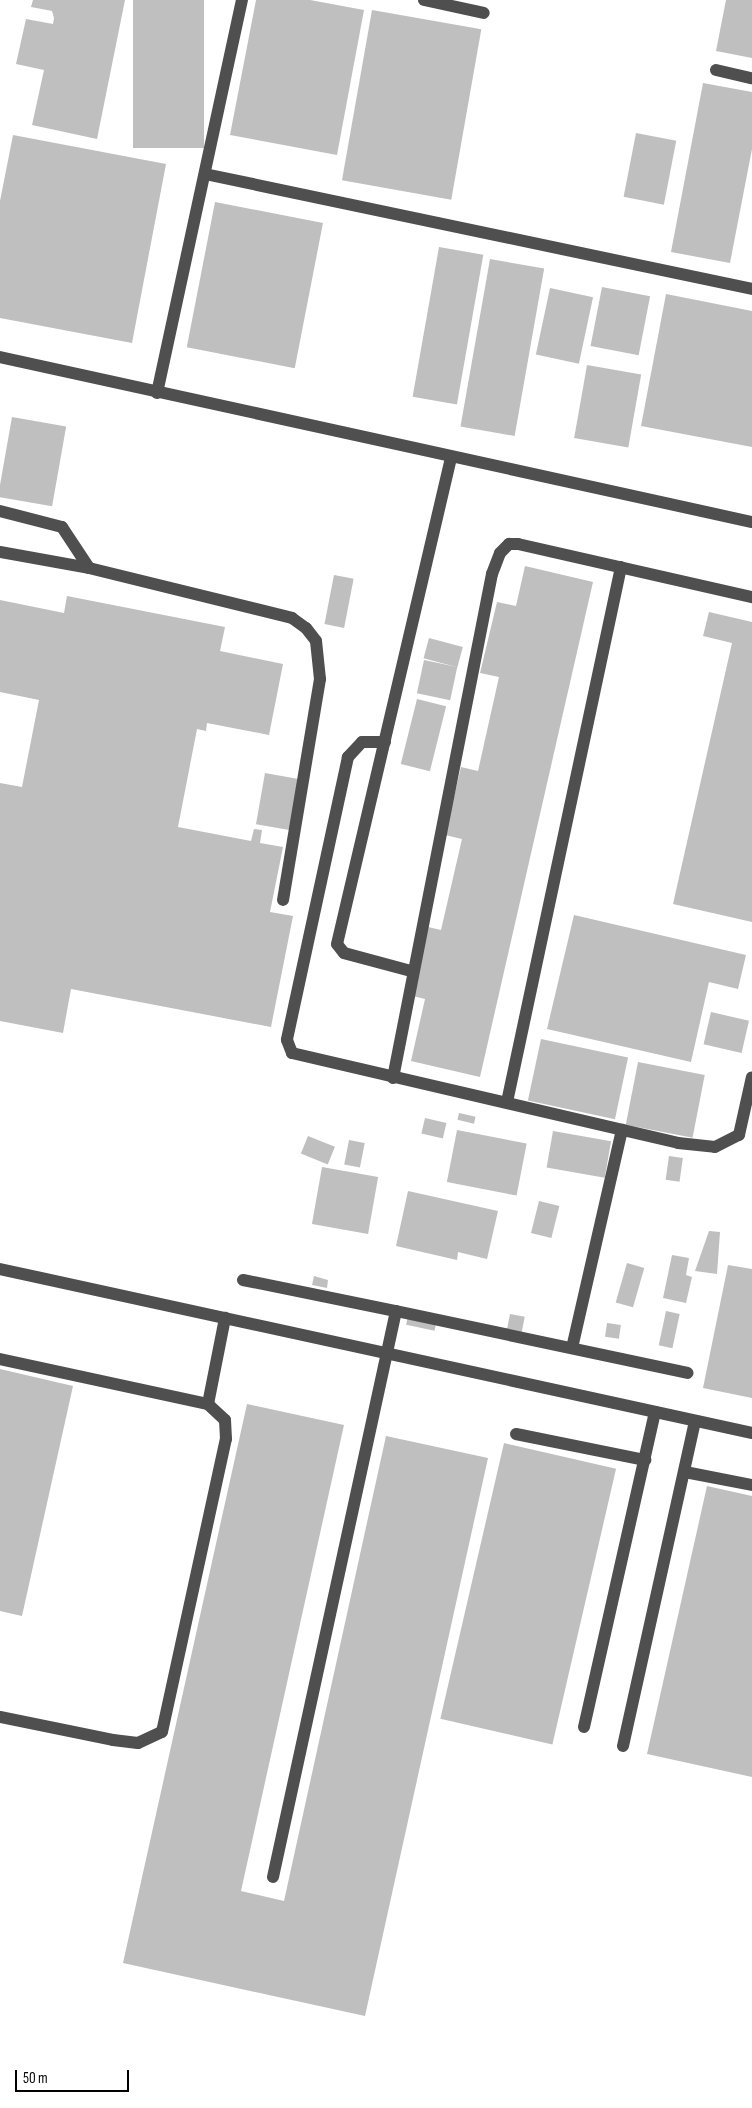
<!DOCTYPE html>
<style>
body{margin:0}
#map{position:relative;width:752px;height:2108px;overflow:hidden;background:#fff;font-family:"Sofia Sans Condensed",sans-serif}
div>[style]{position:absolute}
.building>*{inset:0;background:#bfbfbf;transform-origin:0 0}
.minor>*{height:12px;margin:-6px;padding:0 6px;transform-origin:6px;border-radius:6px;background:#4f4f4f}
span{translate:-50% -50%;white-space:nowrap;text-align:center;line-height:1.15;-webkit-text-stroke:4px #fff;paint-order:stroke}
.scale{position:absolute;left:15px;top:2070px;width:114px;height:22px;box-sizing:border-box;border:2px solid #000;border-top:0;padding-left:6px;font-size:15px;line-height:18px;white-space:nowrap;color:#000;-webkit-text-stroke:4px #fff;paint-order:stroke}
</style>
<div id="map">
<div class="building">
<div style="clip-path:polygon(33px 0,125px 0,97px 139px,32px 125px,44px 70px,16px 64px,26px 19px,53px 24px,54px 18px,52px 11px,31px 7px)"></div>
<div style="left:133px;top:0;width:71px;height:148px"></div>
<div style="clip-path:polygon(256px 0,310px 0,364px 10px,337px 155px,230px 135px)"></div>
<div style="clip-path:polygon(726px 0,752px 0,752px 58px,716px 51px)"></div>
<div style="left:372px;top:10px;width:111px;height:173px;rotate:10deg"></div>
<div style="clip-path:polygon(703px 83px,752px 92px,752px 149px,730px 263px,671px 252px)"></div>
<div style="left:636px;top:133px;width:41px;height:65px;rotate:11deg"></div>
<div style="clip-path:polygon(13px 135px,166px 164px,132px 343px,0 318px,0 201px)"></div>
<div style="left:215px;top:202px;width:110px;height:148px;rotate:11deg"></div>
<div style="left:439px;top:247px;width:45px;height:152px;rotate:10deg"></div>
<div style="left:490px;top:259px;width:55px;height:170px;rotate:10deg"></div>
<div style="left:602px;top:287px;width:49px;height:60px;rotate:11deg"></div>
<div style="left:550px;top:288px;width:44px;height:68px;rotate:12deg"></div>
<div style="clip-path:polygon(666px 294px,752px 311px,752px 447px,641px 426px)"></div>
<div style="left:587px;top:365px;width:55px;height:74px;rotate:10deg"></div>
<div style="left:12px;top:417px;width:55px;height:81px;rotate:10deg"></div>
<div style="clip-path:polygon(525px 566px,593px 582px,480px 1077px,411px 1061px,425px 999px,413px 996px,428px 927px,441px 930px,462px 839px,445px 835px,461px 767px,478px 771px,499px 677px,480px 673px,497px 602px,516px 606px)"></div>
<div style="left:334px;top:575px;width:20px;height:50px;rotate:11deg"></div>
<div style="clip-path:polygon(67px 596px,225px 627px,220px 651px,283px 664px,269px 735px,207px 723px,206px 731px,197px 729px,178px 827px,251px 841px,254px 829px,262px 830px,260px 843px,283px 847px,270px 912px,293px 916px,271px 1027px,71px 989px,63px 1033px,0 1021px,0 783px,22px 787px,39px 700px,0 692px,0 600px,64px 613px)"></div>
<div style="clip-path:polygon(709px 612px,752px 622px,752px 922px,673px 904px,732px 643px,703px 636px)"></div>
<div style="left:429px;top:638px;width:35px;height:21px;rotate:15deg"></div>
<div style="left:424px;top:660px;width:34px;height:34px;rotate:12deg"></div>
<div style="left:417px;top:699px;width:30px;height:67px;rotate:14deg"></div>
<div style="left:265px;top:773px;width:34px;height:52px;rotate:10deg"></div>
<div style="clip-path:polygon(574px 915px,746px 955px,738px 989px,709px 982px,691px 1062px,547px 1029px)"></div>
<div style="left:711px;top:1012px;width:39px;height:33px;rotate:13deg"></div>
<div style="left:541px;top:1039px;width:89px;height:63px;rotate:12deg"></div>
<div style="left:638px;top:1062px;width:68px;height:64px;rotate:11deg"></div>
<div style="left:459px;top:1113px;width:17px;height:7px;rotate:13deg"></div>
<div style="left:425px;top:1118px;width:22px;height:16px;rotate:13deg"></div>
<div style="left:457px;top:1130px;width:71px;height:53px;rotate:11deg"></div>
<div style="left:553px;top:1131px;width:59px;height:37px;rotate:10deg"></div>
<div style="left:308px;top:1136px;width:29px;height:19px;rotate:22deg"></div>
<div style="left:349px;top:1140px;width:16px;height:25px;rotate:11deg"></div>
<div style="left:669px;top:1156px;width:14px;height:24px;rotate:8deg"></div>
<div style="left:322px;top:1167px;width:57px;height:58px;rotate:10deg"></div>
<div style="clip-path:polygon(408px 1191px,498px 1211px,487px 1259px,458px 1252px,457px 1260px,396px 1246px)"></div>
<div style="left:539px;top:1201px;width:21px;height:33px;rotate:14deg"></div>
<div style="clip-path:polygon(709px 1231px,720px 1232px,717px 1274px,695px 1271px)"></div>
<div style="clip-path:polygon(672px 1255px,689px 1258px,686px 1275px,692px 1277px,686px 1303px,663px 1298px)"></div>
<div style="left:627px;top:1263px;width:18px;height:41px;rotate:16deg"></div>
<div style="clip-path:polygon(728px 1265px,752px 1269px,752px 1398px,703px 1388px)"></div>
<div style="clip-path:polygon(314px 1276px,328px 1280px,327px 1288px,312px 1285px)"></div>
<div style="left:666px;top:1311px;width:14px;height:35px;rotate:12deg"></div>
<div style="left:510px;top:1314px;width:15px;height:16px;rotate:11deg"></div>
<div style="left:408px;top:1316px;width:29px;height:9px;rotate:12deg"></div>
<div style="left:607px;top:1323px;width:14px;height:14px;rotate:8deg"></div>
<div style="clip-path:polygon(0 1369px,73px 1386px,22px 1616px,0 1611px)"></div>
<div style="clip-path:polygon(247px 1404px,344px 1425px,241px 1891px,284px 1901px,386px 1436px,488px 1458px,365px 2016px,123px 1963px)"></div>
<div style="left:504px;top:1443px;width:115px;height:283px;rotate:13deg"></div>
<div style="clip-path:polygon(707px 1486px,752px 1496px,752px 1777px,647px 1754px)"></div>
</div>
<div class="minor">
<div style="left:424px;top:0;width:61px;rotate:12.2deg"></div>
<div style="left:716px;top:70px;width:37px;rotate:13deg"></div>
<div style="left:205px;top:174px;width:559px;rotate:11.87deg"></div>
<div style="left:0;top:357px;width:770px;rotate:12.38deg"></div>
<div style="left:157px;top:393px;width:402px;rotate:-77.8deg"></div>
<div style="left:0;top:511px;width:64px;rotate:14.5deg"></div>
<div style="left:62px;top:527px;width:49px;rotate:56.6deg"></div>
<div style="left:0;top:552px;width:90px;rotate:10.2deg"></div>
<div style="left:89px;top:568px;width:209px;rotate:13.8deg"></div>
<div style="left:292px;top:618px;width:17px;rotate:36deg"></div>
<div style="left:306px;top:628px;width:16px;rotate:52deg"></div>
<div style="left:316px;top:641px;width:38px;rotate:84deg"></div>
<div style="left:320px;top:679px;width:224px;rotate:99.5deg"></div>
<div style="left:385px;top:742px;width:23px;rotate:180deg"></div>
<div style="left:362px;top:742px;width:21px;rotate:133deg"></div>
<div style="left:348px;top:757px;width:289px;rotate:102.2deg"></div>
<div style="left:287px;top:1040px;width:14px;rotate:69deg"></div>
<div style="left:292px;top:1053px;width:396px;rotate:13.1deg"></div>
<div style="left:678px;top:1143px;width:37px;rotate:6deg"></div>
<div style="left:715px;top:1147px;width:27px;rotate:-27deg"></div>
<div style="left:739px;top:1135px;width:59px;rotate:-77.4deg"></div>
<div style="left:411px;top:971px;width:69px;rotate:-165deg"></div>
<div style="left:344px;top:953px;width:11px;rotate:-128deg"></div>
<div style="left:337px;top:944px;width:499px;rotate:-76.8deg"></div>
<div style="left:393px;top:1078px;width:514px;rotate:-78.89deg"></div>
<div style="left:492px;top:574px;width:22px;rotate:-69deg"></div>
<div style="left:500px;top:553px;width:13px;rotate:-45deg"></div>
<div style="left:509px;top:544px;width:9px"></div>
<div style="left:518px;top:544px;width:240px;rotate:12.8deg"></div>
<div style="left:507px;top:1102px;width:547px;rotate:-77.97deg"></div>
<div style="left:0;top:1269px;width:770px;rotate:12.3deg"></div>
<div style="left:243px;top:1280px;width:156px;rotate:11.5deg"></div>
<div style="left:572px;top:1348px;width:224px;rotate:-77.1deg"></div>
<div style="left:0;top:1359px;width:213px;rotate:12.2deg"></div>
<div style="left:208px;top:1404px;width:88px;rotate:-78.8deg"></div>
<div style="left:516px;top:1434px;width:132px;rotate:11.4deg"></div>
<div style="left:685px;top:1472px;width:68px;rotate:11deg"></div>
<div style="left:0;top:1717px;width:115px;rotate:11.5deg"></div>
<div style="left:113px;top:1740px;width:25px;rotate:7deg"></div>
<div style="left:138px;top:1743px;width:26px;rotate:-25deg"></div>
<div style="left:162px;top:1732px;width:300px;rotate:-77.7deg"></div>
<div style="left:226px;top:1439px;width:19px;rotate:-93deg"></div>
<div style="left:225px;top:1420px;width:23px;rotate:-137deg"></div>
<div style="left:584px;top:1727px;width:323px;rotate:-77.3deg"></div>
<div style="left:623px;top:1746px;width:333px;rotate:-77.5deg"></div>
<div style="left:273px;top:1877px;width:579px;rotate:-77.74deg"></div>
<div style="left:396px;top:1311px;width:298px;rotate:12deg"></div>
</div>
<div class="scale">50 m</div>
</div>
